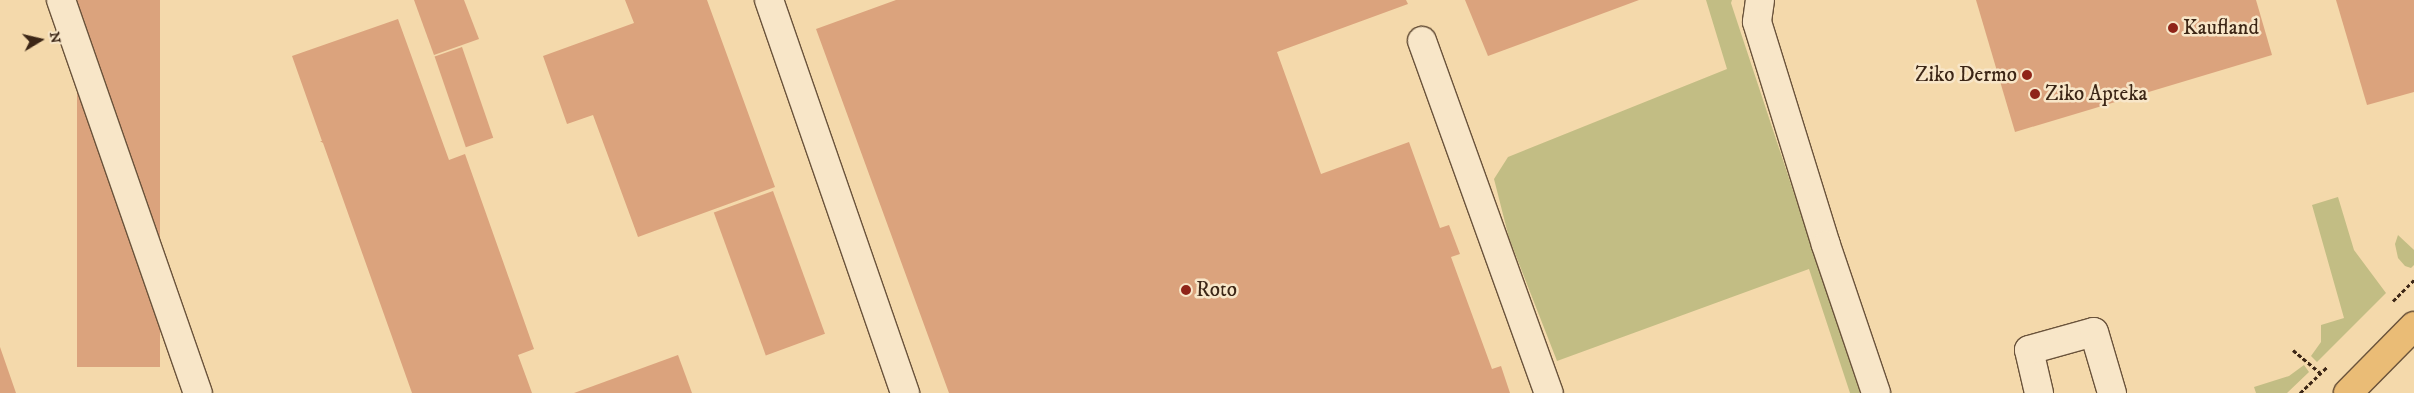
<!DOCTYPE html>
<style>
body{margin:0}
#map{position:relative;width:2414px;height:393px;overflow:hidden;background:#f4d9ab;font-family:"IM FELL DW Pica",serif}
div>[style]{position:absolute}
.green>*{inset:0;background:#c2bd84}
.building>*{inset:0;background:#dba37d;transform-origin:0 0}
.path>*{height:3px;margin-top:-1.5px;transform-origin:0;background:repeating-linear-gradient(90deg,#3c2616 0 4px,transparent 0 6.5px)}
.roads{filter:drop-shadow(1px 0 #6a533b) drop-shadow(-1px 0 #6a533b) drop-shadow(0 1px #6a533b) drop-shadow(0 -1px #6a533b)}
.minor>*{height:28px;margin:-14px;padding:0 14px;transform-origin:14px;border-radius:14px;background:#f8e6c8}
.major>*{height:28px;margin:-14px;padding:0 14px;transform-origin:14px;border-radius:14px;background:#eabc76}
.dots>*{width:14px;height:14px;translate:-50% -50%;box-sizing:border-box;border:2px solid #f8e6c8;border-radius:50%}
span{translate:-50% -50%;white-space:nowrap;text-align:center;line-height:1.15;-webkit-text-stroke:5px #f8e6c8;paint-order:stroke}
.poi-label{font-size:21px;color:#3c2616}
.left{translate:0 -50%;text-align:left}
.right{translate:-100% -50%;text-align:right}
.north{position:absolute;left:15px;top:15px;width:50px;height:50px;-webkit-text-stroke:4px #f8e6c8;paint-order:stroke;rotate:81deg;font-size:14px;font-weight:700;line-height:20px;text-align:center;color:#3c2616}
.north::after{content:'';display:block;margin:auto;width:18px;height:22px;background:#3c2616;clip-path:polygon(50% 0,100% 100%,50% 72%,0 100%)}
</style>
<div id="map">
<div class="green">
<div style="clip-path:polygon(1706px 0,1732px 0,1731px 3px,1860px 393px,1850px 393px,1809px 269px,1557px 361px,1509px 238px,1494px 179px,1508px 157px,1727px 69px)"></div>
<div style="clip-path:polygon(2338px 197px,2354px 250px,2386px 293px,2317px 362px,2311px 356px,2321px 342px,2321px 325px,2344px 318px,2312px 205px)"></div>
<div style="clip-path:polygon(2398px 235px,2414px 250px,2414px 265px,2411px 268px,2405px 266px,2398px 258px,2395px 244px)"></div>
<div style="clip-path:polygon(2304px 365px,2309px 372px,2287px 393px,2256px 393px,2254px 387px,2289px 376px)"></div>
</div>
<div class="building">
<div style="left:77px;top:0;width:83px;height:367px"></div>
<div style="clip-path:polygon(414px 0,464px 0,479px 39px,434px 55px)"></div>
<div style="clip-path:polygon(625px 0,707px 0,775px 187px,638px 237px,593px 115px,567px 124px,543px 56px,634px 23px)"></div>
<div style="clip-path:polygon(896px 0,1406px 0,1408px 4px,1277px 52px,1321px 174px,1409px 142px,1440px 228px,1449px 225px,1460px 254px,1451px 257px,1492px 369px,1501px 366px,1510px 393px,949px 393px,816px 29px)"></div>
<div style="clip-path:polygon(1465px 0,1639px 0,1488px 56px)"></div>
<div style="clip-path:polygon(1976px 0,2256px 0,2272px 55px,2015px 132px)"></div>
<div style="clip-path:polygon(2336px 0,2414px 0,2414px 92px,2367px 105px)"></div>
<div style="clip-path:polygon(398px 19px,449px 160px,465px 154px,534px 349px,518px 355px,532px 393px,412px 393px,323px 143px,320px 141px,322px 141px,292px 56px)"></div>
<div style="left:462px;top:47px;width:96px;height:29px;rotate:71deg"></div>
<div style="left:773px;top:191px;width:152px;height:63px;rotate:70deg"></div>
<div style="clip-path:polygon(0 347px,16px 393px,0 393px)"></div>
<div style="clip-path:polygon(678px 355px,692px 393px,574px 393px)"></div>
</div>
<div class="path">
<div style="left:2393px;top:301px;width:30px;rotate:-45deg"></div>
<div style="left:2293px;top:350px;width:35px;rotate:40deg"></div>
<div style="left:2300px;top:393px;width:37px;rotate:-44deg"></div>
</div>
<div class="roads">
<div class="minor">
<div style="left:61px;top:0;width:416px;rotate:70.8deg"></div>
<div style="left:769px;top:0;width:416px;rotate:70.9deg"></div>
<div style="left:1760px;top:0;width:22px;rotate:98deg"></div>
<div style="left:1757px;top:22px;width:233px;rotate:72.8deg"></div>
<div style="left:1826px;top:245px;width:156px;rotate:71.3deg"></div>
<div style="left:1422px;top:41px;width:374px;rotate:70.2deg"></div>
<div style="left:2039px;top:393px;width:44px;rotate:-103.1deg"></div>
<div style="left:2029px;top:350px;width:67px;rotate:-15.5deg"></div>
<div style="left:2094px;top:332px;width:64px;rotate:73.6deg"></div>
</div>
<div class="major">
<div style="left:2348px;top:393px;width:94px;rotate:-45.4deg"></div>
</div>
</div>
<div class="dots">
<div style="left:2173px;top:28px;background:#8f2418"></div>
<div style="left:2027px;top:75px;background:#8f2418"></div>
<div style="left:2035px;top:94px;background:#8f2418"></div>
<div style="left:1186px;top:290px;background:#8f2418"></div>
</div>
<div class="poi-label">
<span class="left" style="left:2183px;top:28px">Kaufland</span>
<span class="right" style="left:2017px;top:75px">Ziko Dermo</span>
<span class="left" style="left:2045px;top:94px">Ziko Apteka</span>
<span class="left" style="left:1196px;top:290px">Roto</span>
</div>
<div class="north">N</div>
</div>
